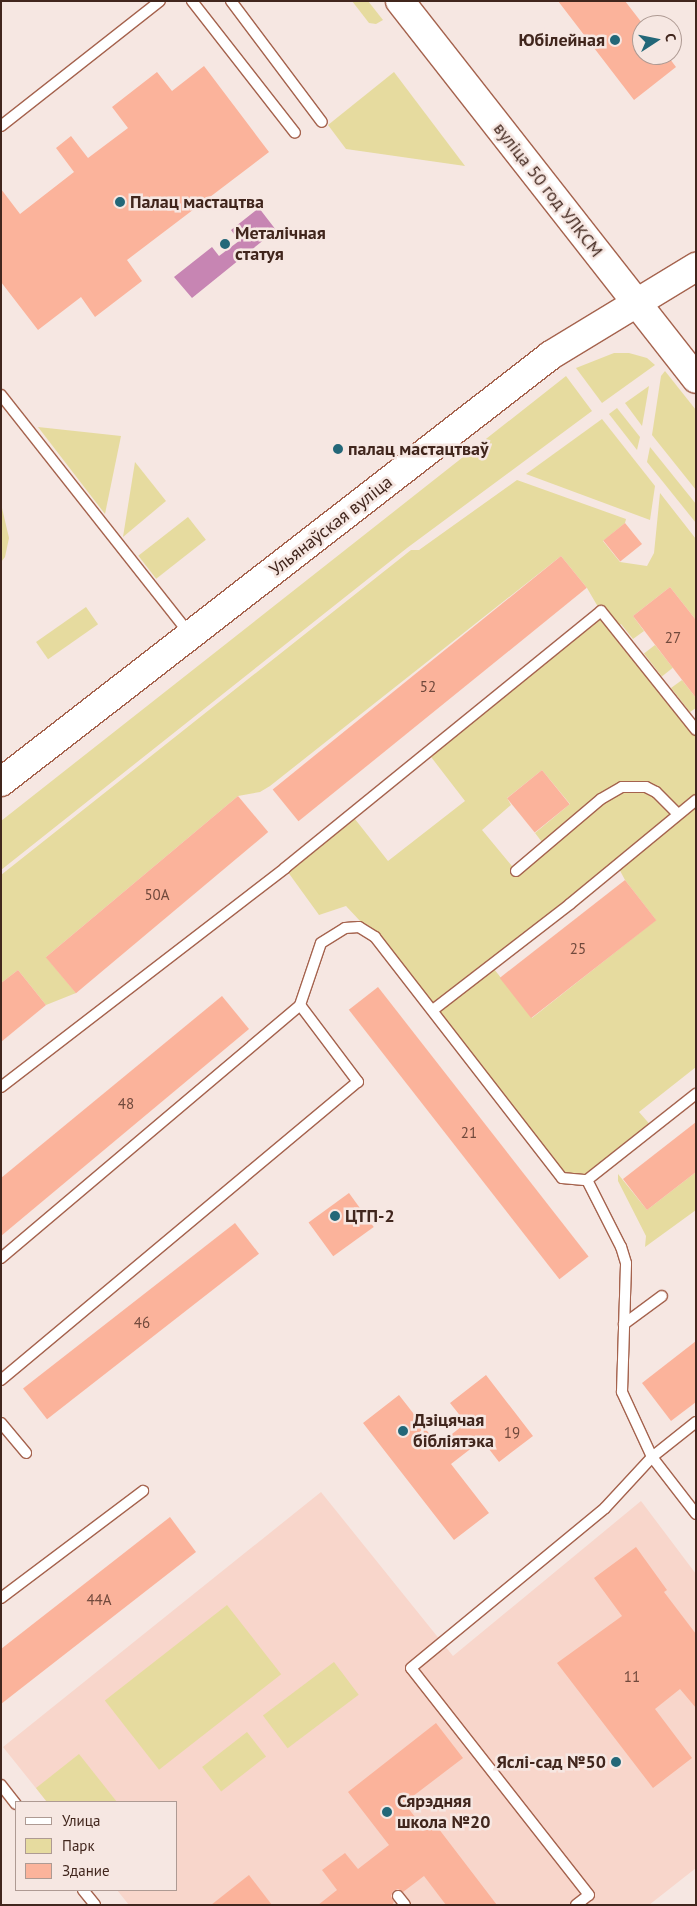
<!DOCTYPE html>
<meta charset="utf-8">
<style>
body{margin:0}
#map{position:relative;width:697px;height:1906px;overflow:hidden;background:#f6e7e2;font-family:"PT Sans",sans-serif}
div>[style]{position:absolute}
.built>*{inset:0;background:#f8d6cb}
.green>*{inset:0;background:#e6db9f;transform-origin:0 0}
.water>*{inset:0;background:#c785b3}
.building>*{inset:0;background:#fbb39b;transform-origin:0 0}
.roads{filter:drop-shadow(1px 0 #a5634e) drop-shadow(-1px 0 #a5634e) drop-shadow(0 1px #a5634e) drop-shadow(0 -1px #a5634e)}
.lane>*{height:10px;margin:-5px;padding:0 5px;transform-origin:5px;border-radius:5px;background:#fff}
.secondary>*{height:28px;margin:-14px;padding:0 14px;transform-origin:14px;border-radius:14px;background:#fff}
.dots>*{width:14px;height:14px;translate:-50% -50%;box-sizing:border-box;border:2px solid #f6e7e2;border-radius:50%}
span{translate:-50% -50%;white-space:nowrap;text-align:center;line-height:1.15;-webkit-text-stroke:5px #f6e7e2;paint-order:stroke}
.number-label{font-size:15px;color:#70493c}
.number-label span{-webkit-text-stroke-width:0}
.poi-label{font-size:18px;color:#41261d;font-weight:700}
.right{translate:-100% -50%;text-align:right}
.left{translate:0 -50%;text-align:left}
.street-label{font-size:18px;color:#41261d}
.frame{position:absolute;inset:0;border:2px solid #41261d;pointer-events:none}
.legend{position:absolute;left:15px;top:1801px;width:162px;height:90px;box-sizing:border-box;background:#f6e7e2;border:1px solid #ae9a93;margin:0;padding:6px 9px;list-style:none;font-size:15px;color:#41261d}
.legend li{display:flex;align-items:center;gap:10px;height:25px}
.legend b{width:25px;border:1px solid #ae9a93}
.north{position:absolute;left:632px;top:15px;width:50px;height:50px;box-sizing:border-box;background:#f6e7e2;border:1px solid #ae9a93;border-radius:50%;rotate:79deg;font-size:14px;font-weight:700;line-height:20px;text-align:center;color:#41261d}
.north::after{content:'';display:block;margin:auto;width:18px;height:22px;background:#236778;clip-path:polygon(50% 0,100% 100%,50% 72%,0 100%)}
</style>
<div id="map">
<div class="built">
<div style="clip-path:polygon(321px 1492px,453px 1656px,641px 1501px,696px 1574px,696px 1868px,649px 1905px,129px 1905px,117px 1890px,176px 1890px,176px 1802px,47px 1802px,3px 1747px)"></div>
</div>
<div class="green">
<div style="clip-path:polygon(352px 1px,368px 1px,383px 20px,376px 24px,369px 23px)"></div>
<div style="clip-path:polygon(394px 72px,465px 166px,346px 149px,328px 125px)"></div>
<div style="clip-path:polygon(614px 353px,629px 353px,647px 358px,655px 365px,602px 403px,576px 368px)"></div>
<div style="clip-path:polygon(665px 371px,696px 410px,696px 490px,652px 435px,661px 376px)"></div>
<div style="clip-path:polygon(566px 376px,592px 411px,407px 548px,1px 870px,1px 821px)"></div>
<div style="clip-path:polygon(649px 386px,644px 415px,642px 426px,625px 403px)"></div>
<div style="clip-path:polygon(617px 408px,640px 437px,637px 450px,609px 414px)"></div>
<div style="clip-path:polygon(602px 419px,655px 486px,650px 520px,526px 474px)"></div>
<div style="clip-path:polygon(38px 427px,121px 436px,105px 514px)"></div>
<div style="clip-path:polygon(650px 447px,696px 504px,696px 523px,647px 462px)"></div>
<div style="clip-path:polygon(135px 462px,166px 501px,123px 537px)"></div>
<div style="clip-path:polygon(evenodd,517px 480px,626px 519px,625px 523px,603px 541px,620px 562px,647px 566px,654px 553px,660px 493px,696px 539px,696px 620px,670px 587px,633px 616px,644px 631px,633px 639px,621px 624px,615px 629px,696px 730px,696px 1067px,639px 1112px,653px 1128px,587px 1180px,562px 1178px,375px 937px,346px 906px,319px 915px,285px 868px,351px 814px,388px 861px,465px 801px,428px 753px,601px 612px,587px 588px,561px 556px,270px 786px,260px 792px,238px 796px,46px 957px,76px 993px,46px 1005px,18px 970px,1px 983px,1px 875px,411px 550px,419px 550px,517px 480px,542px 770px,570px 804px,535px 833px,545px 846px,516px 871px,482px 830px,511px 805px,507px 798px,542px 770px,517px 480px,617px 865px,625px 880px,656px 920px,532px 1018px,491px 965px,617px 865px)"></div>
<div style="clip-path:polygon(2px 508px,9px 538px,5px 557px,1px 562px)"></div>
<div style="left:188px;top:517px;width:29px;height:63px;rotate:52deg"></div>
<div style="left:86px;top:607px;width:21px;height:61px;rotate:55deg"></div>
<div style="left:655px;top:645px;width:29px;height:14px;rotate:52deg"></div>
<div style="clip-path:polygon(682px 680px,696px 698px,696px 708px,690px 712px,671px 688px)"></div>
<div style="clip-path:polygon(696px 1172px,696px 1210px,645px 1247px,646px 1236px,618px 1181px,618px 1174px,647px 1210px)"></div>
<div style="left:227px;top:1605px;width:88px;height:155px;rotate:52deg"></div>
<div style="left:334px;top:1662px;width:41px;height:89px;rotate:53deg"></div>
<div style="left:247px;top:1732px;width:31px;height:57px;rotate:52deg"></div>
<div style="clip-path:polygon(79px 1754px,102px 1783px,117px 1802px,47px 1802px,36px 1788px)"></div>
</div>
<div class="water">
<div style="clip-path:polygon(259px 208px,276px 230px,192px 298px,174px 277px,212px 247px,219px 256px,239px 241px,231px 230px)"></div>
</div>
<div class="building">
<div style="clip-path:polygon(558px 1px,625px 1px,642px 23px,642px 55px,667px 55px,676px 67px,634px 100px)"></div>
<div style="clip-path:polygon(204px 66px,269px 152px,127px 260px,142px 281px,95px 317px,81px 297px,38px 330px,1px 282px,1px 189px,20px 214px,74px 172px,56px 148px,71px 136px,88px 158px,128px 128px,112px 107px,157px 72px,172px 91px)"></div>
<div style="left:625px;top:523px;width:27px;height:28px;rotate:51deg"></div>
<div style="left:561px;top:556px;width:41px;height:371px;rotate:51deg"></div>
<div style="clip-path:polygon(670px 587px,696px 620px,696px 698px,633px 616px)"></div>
<div style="left:542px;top:770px;width:44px;height:45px;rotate:51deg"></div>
<div style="left:238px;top:796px;width:47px;height:251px;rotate:50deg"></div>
<div style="left:625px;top:880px;width:51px;height:159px;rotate:52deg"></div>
<div style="clip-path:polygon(18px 970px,46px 1005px,1px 1042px,1px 983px)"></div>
<div style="left:378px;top:987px;width:342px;height:37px;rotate:52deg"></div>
<div style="clip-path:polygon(222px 996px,249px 1029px,1px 1236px,1px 1178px)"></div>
<div style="clip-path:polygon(696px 1122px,696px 1172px,647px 1210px,623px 1179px)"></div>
<div style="left:349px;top:1193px;width:42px;height:50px;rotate:54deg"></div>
<div style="left:235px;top:1223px;width:39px;height:269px;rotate:52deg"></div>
<div style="clip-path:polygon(696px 1341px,696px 1402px,671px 1421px,642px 1383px)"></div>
<div style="clip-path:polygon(486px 1375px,533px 1436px,499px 1462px,482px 1440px,451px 1464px,489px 1513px,454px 1540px,363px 1423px,399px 1395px,438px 1445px,466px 1423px,450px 1403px)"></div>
<div style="clip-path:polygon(170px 1517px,196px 1552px,1px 1704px,1px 1649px)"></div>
<div style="clip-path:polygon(636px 1547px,667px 1590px,664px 1592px,696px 1634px,696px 1708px,680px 1689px,655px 1709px,692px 1758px,653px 1788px,557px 1663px,622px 1616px,594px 1578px)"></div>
<div style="clip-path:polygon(436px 1723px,463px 1758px,404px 1803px,423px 1827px,432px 1820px,497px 1905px,446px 1905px,424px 1876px,403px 1892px,398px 1889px,393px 1891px,391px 1896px,394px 1902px,392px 1905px,318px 1905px,337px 1890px,322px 1870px,345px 1853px,358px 1869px,389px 1845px,348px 1792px)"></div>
<div style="clip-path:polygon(249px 1875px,272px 1905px,211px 1905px)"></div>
</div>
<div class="roads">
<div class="lane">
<div style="left:192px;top:1px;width:167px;rotate:52deg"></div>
<div style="left:231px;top:1px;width:151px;rotate:53.1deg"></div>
<div style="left:1px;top:126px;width:202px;rotate:-38.2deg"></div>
<div style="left:1px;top:395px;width:305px;rotate:51.7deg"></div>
<div style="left:516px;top:871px;width:111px;rotate:-40.3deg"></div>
<div style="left:601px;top:799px;width:24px;rotate:-30deg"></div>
<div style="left:622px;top:787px;width:24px"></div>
<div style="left:646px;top:787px;width:11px;rotate:27deg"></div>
<div style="left:656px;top:792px;width:31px;rotate:45deg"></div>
<div style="left:433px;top:1010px;width:173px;rotate:-37.7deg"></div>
<div style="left:570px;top:904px;width:163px;rotate:-39.5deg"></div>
<div style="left:1px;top:1087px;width:359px;rotate:-37.6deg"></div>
<div style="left:285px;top:868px;width:407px;rotate:-39.1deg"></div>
<div style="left:601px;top:611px;width:152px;rotate:51.4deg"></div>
<div style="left:1px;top:1258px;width:392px;rotate:-40.2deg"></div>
<div style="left:300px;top:1005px;width:65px;rotate:-71.3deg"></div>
<div style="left:321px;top:943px;width:28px;rotate:-32deg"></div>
<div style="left:345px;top:928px;width:14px;rotate:-4deg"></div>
<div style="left:359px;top:927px;width:19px;rotate:32deg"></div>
<div style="left:375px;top:937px;width:305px;rotate:52.2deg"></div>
<div style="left:562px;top:1178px;width:25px;rotate:5deg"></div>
<div style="left:587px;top:1180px;width:139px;rotate:-38.3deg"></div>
<div style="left:624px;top:1324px;width:47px;rotate:-36.4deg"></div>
<div style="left:1px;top:1380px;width:465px;rotate:-39.9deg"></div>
<div style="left:358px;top:1082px;width:96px;rotate:-127deg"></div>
<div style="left:696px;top:1422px;width:56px;rotate:141.5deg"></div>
<div style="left:652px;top:1457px;width:72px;rotate:52.3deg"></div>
<div style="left:1px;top:1423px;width:39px;rotate:50deg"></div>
<div style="left:1px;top:1598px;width:178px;rotate:-37deg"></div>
<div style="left:1px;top:1785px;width:24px;rotate:52deg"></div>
<div style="left:83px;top:1890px;width:19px;rotate:51deg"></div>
<div style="left:398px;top:1896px;width:11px;rotate:52deg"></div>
<div style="left:576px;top:1905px;width:16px;rotate:-38deg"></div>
<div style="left:589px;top:1895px;width:288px;rotate:-128.1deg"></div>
<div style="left:411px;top:1668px;width:251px;rotate:-39.5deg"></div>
<div style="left:605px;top:1508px;width:69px;rotate:-47.3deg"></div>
<div style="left:652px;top:1457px;width:72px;rotate:-114.8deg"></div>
<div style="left:622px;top:1392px;width:129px;rotate:-88.2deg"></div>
<div style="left:626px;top:1263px;width:17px;rotate:-107deg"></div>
<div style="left:621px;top:1247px;width:75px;rotate:-116.9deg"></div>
</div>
<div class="secondary">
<div style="left:400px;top:1px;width:480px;rotate:51.9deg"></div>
<div style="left:1px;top:782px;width:696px;rotate:-37.82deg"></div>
<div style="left:551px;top:355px;width:170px;rotate:-31.3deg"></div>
</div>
</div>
<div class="dots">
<div style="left:615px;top:40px;background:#236778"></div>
<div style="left:120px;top:202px;background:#236778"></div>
<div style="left:225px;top:244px;background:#236778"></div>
<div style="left:338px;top:449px;background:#236778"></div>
<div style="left:335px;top:1216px;background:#236778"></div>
<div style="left:403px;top:1431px;background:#236778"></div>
<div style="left:616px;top:1762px;background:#236778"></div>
<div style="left:387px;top:1812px;background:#236778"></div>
</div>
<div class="number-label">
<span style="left:673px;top:638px">27</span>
<span style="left:428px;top:687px">52</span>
<span style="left:157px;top:895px">50А</span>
<span style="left:578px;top:949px">25</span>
<span style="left:126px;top:1104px">48</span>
<span style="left:469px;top:1133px">21</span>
<span style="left:142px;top:1323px">46</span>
<span style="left:512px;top:1433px">19</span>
<span style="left:99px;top:1600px">44А</span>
<span style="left:632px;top:1677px">11</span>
</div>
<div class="poi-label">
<span class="right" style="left:605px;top:40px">Юбілейная</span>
<span class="left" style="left:130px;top:202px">Палац мастацтва</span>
<span class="left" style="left:235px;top:244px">Металічная<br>статуя</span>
<span class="left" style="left:348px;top:449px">палац мастацтваў</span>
<span class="left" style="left:345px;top:1216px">ЦТП-2</span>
<span class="left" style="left:413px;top:1431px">Дзіцячая<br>бібліятэка</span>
<span class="right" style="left:606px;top:1762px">Яслі-сад №50</span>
<span class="left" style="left:397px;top:1812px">Сярэдняя<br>школа №20</span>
</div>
<div class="street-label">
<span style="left:548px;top:190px;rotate:52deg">вуліца 50 год УЛКСМ</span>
<span style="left:331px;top:526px;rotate:-38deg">Ульянаўская вуліца</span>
</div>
<div class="frame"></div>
<ul class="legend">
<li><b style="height:6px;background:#fff"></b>Улица</li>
<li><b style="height:14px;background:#e6db9f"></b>Парк</li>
<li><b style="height:14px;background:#fbb39b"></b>Здание</li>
</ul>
<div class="north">С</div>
</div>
